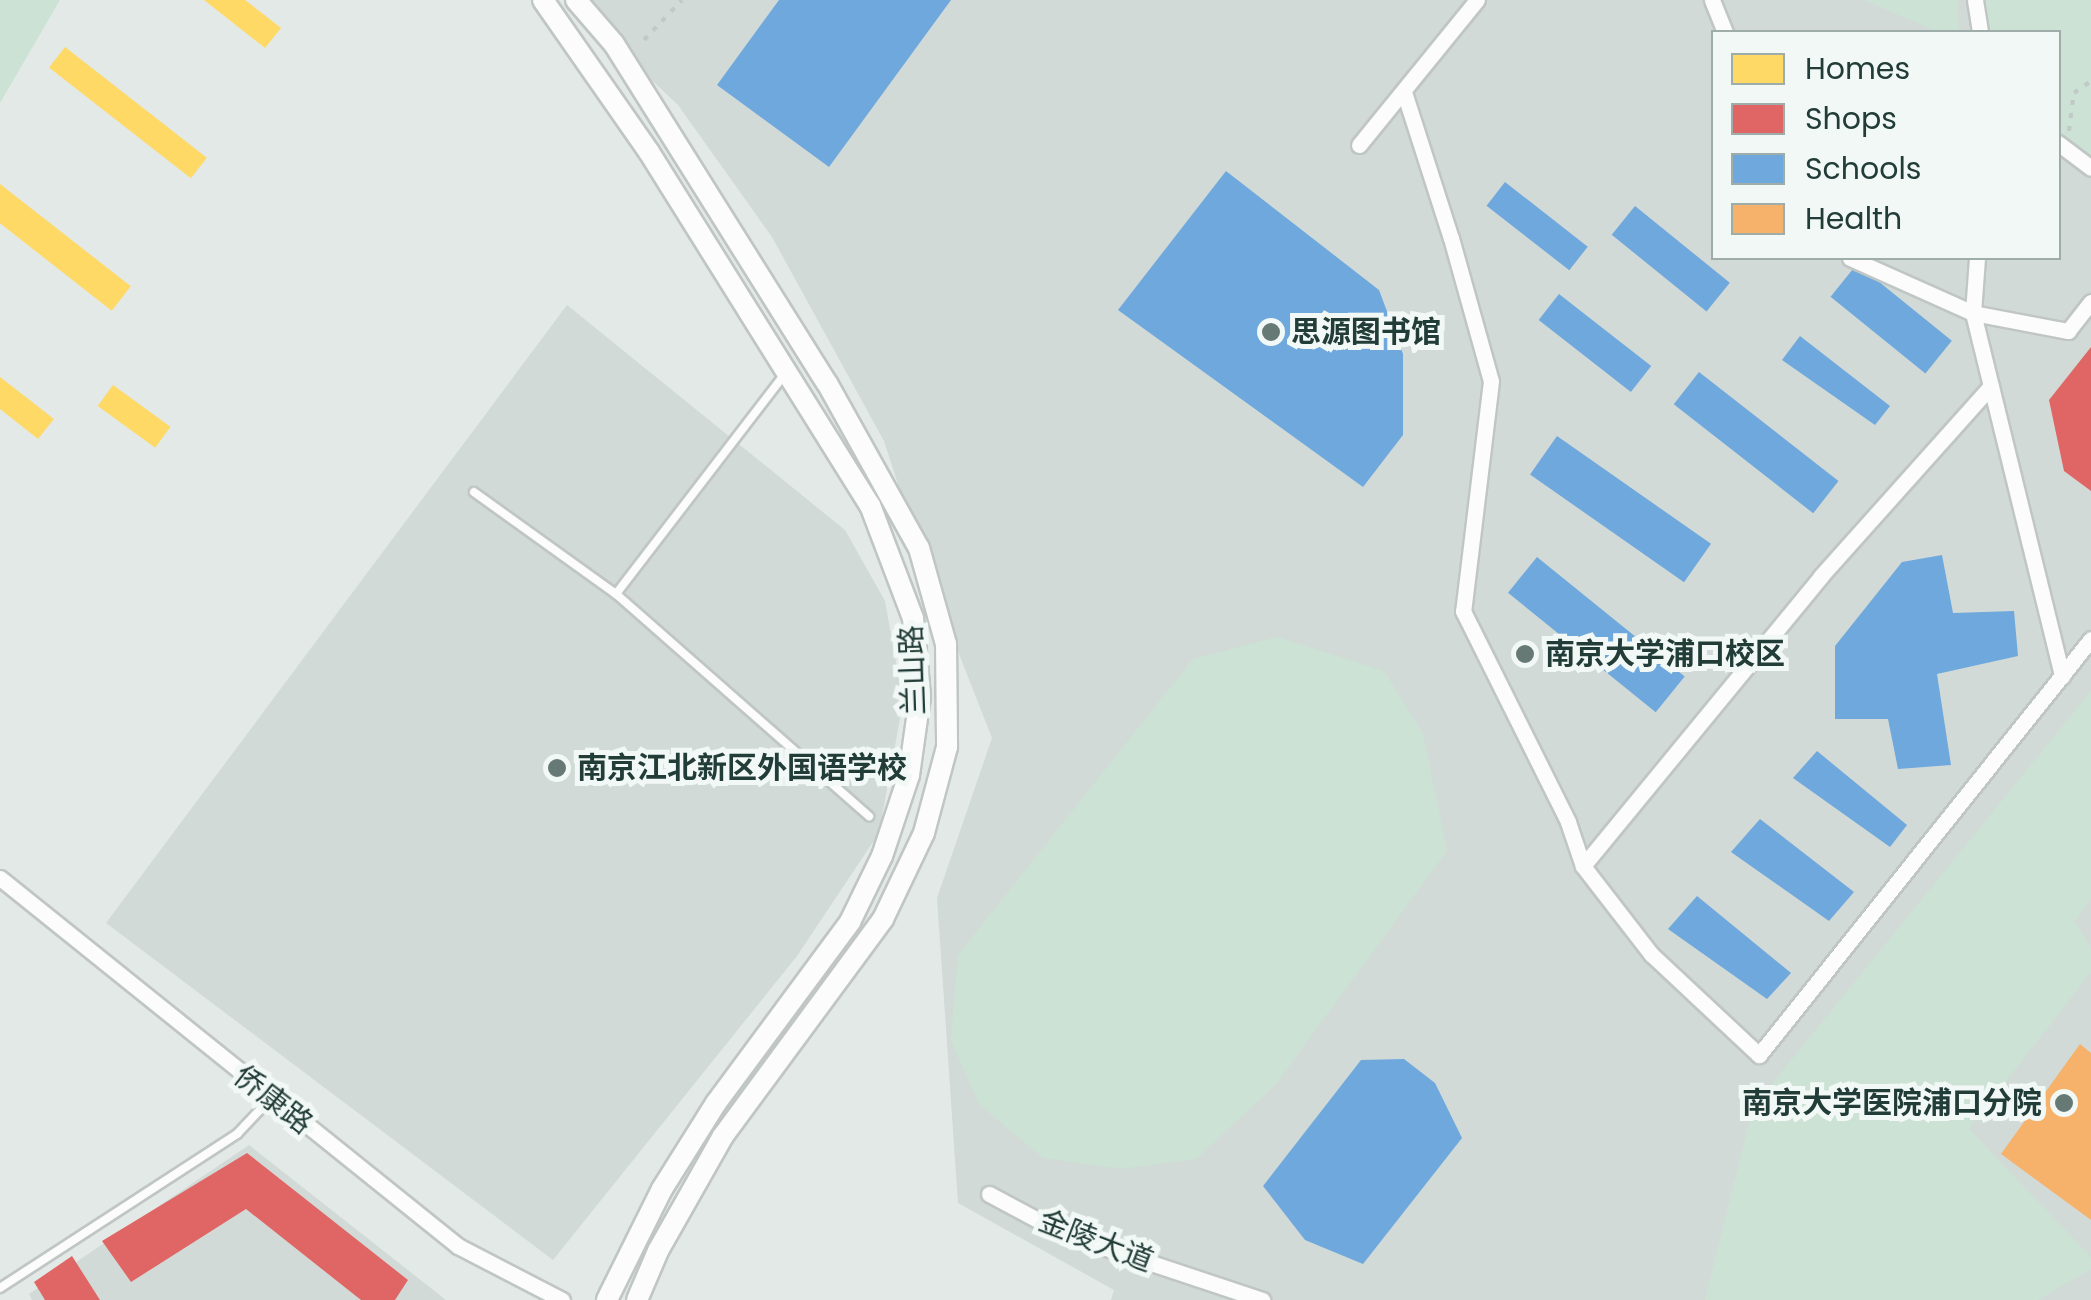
<!DOCTYPE html>
<meta charset="utf-8">
<style>
body{margin:0}
#map{position:relative;width:2091px;height:1300px;overflow:hidden;background:#e3e9e7;font-family:Poppins,"Noto Sans SC",sans-serif}
div>[style]{position:absolute}
.built>*{inset:0;background:#d1dad7}
.green>*{inset:0;background:#cce2d5}
.homes>*{inset:0;background:#ffd966;transform-origin:0 0}
.shops>*{inset:0;background:#e06666}
.schools>*{inset:0;background:#6fa8dc;transform-origin:0 0}
.health>*{inset:0;background:#f6b26b}
.path>*{height:4px;margin-top:-2px;transform-origin:0;background:repeating-linear-gradient(90deg,#c0c9c7 0 5px,transparent 0 13px)}
.roads{filter:drop-shadow(2px 0 #c0c6c4) drop-shadow(-2px 0 #c0c6c4) drop-shadow(0 2px #c0c6c4) drop-shadow(0 -2px #c0c6c4)}
.service>*{height:8px;margin:-4px;padding:0 4px;transform-origin:4px;border-radius:4px;background:#fbfcfb}
.minor>*{height:15px;margin:-7.5px;padding:0 7.5px;transform-origin:7.5px;border-radius:7.5px;background:#fbfcfb}
.tertiary>*{height:20px;margin:-10px;padding:0 10px;transform-origin:10px;border-radius:10px;background:#fbfcfb}
.dots>*{width:28px;height:28px;translate:-50% -50%;box-sizing:border-box;border:5px solid #f1f8f5;border-radius:50%}
span{translate:-50% -50%;white-space:nowrap;text-align:center;line-height:1.15;-webkit-text-stroke:10px #f1f8f5;paint-order:stroke}
.poi-label{font-size:30px;color:#223c37;font-weight:700}
.left{translate:0 -50%;text-align:left}
.right{translate:-100% -50%;text-align:right}
.street-label{font-size:30px;color:#223c37}
.legend{position:absolute;left:1711px;top:30px;width:350px;height:230px;box-sizing:border-box;background:#f1f8f5;border:2px solid #9eada9;margin:0;padding:12px 18px;list-style:none;font-size:30px;color:#223c37}
.legend li{display:flex;align-items:center;gap:20px;height:50px}
.legend b{width:50px;border:2px solid #9eada9}
</style>
<div id="map">
<div class="built">
<div style="clip-path:polygon(evenodd,567px 0,2091px 0,2091px 1300px,1111px 1300px,1114px 1290px,958px 1203px,937px 898px,992px 738px,926px 570px,884px 441px,772px 237px,678px 105px,567px 0,1714px 32px,2058px 32px,2058px 258px,1714px 258px,1714px 32px)"></div>
<div style="clip-path:polygon(567px 305px,845px 530px,885px 601px,903px 702px,879px 833px,797px 956px,553px 1260px,106px 923px)"></div>
<div style="clip-path:polygon(249px 1145px,446px 1300px,32px 1300px,29px 1294px)"></div>
</div>
<div class="green">
<div style="clip-path:polygon(0 0,60px 0,0 103px)"></div>
<div style="clip-path:polygon(1864px 0,1957px 0,1959px 32px,1938px 32px)"></div>
<div style="clip-path:polygon(1979px 0,2091px 0,2091px 164px,2059px 138px,2058px 32px,1984px 32px)"></div>
<div style="clip-path:polygon(1277px 637px,1384px 671px,1423px 734px,1447px 851px,1276px 1084px,1196px 1159px,1121px 1169px,1043px 1158px,979px 1104px,951px 1040px,958px 955px,1193px 659px)"></div>
<div style="clip-path:polygon(2091px 691px,2091px 898px,2075px 921px,2091px 948px,2091px 972px,1969px 1129px,2091px 1257px,2091px 1269px,2038px 1300px,1705px 1300px,1753px 1107px)"></div>
</div>
<div class="homes">
<div style="clip-path:polygon(204px 0,245px 0,281px 28px,265px 48px)"></div>
<div style="left:65px;top:47px;width:180px;height:26px;rotate:38deg"></div>
<div style="left:0;top:184px;width:166px;height:31px;rotate:38deg"></div>
<div style="clip-path:polygon(0 377px,54px 419px,38px 439px,0 409px)"></div>
<div style="left:113px;top:385px;width:71px;height:26px;rotate:36deg"></div>
</div>
<div class="shops">
<div style="clip-path:polygon(2091px 347px,2091px 491px,2064px 471px,2049px 400px)"></div>
<div style="clip-path:polygon(247px 1153px,408px 1280px,395px 1300px,361px 1300px,246px 1209px,131px 1282px,102px 1241px)"></div>
<div style="clip-path:polygon(72px 1256px,100px 1300px,45px 1300px,34px 1282px)"></div>
</div>
<div class="schools">
<div style="clip-path:polygon(779px 0,951px 0,829px 167px,717px 85px)"></div>
<div style="clip-path:polygon(1226px 171px,1379px 290px,1403px 354px,1403px 435px,1363px 487px,1118px 310px)"></div>
<div style="left:1505px;top:182px;width:105px;height:30px;rotate:38deg"></div>
<div style="left:1635px;top:206px;width:122px;height:37px;rotate:39deg"></div>
<div style="left:1857px;top:264px;width:122px;height:42px;rotate:39deg"></div>
<div style="left:1559px;top:294px;width:117px;height:33px;rotate:38deg"></div>
<div style="clip-path:polygon(1800px 336px,1890px 406px,1875px 425px,1782px 360px)"></div>
<div style="left:1699px;top:372px;width:177px;height:41px;rotate:38deg"></div>
<div style="left:1557px;top:436px;width:188px;height:47px;rotate:35deg"></div>
<div style="clip-path:polygon(1942px 555px,1953px 613px,2014px 611px,2018px 656px,1937px 674px,1951px 765px,1898px 769px,1888px 719px,1835px 719px,1835px 646px,1902px 562px)"></div>
<div style="left:1537px;top:557px;width:190px;height:46px;rotate:39deg"></div>
<div style="clip-path:polygon(1817px 751px,1907px 825px,1890px 847px,1793px 778px)"></div>
<div style="clip-path:polygon(1760px 819px,1854px 892px,1829px 921px,1731px 852px)"></div>
<div style="clip-path:polygon(1697px 896px,1791px 973px,1767px 999px,1668px 929px)"></div>
<div style="clip-path:polygon(1404px 1059px,1435px 1083px,1462px 1138px,1363px 1264px,1305px 1240px,1263px 1186px,1361px 1060px)"></div>
</div>
<div class="health">
<div style="clip-path:polygon(2080px 1044px,2091px 1053px,2091px 1220px,2001px 1154px)"></div>
</div>
<div class="path">
<div style="left:644px;top:40px;width:55px;rotate:-46.5deg"></div>
<div style="left:2069px;top:131px;width:38px;rotate:-83deg"></div>
<div style="left:2074px;top:93px;width:21px;rotate:-35deg"></div>
</div>
<div class="roads">
<div class="service">
<div style="left:474px;top:492px;width:175px;rotate:35.7deg"></div>
<div style="left:616px;top:594px;width:337px;rotate:41.3deg"></div>
<div style="left:616px;top:594px;width:276px;rotate:-52.5deg"></div>
<div style="left:0;top:1288px;width:283px;rotate:-33deg"></div>
<div style="left:237px;top:1134px;width:50px;rotate:-46.6deg"></div>
</div>
<div class="minor">
<div style="left:1712px;top:0;width:35px;rotate:68deg"></div>
<div style="left:1975px;top:0;width:32px;rotate:81deg"></div>
<div style="left:1404px;top:92px;width:153px;rotate:72.2deg"></div>
<div style="left:1451px;top:238px;width:148px;rotate:74.4deg"></div>
<div style="left:1491px;top:381px;width:232px;rotate:96.9deg"></div>
<div style="left:1463px;top:611px;width:236px;rotate:63.5deg"></div>
<div style="left:1568px;top:822px;width:46px;rotate:71.2deg"></div>
<div style="left:1583px;top:866px;width:111px;rotate:52.3deg"></div>
<div style="left:1651px;top:954px;width:148px;rotate:43.1deg"></div>
<div style="left:1759px;top:1055px;width:532px;rotate:-51.41deg"></div>
<div style="left:2058px;top:143px;width:41px;rotate:37.1deg"></div>
<div style="left:1359px;top:145px;width:187px;rotate:-50.9deg"></div>
<div style="left:1850px;top:258px;width:135px;rotate:24.1deg"></div>
<div style="left:1973px;top:313px;width:97px;rotate:10.7deg"></div>
<div style="left:2068px;top:331px;width:37px;rotate:-52deg"></div>
<div style="left:1977px;top:258px;width:55px;rotate:94.2deg"></div>
<div style="left:1973px;top:313px;width:374px;rotate:76.2deg"></div>
<div style="left:1583px;top:866px;width:375px;rotate:-50.6deg"></div>
<div style="left:1821px;top:576px;width:255px;rotate:-48.2deg"></div>
<div style="left:0;top:878px;width:588px;rotate:38.78deg"></div>
<div style="left:458px;top:1246px;width:117px;rotate:27.4deg"></div>
<div style="left:989px;top:1194px;width:85px;rotate:28.1deg"></div>
<div style="left:1064px;top:1234px;width:209px;rotate:18.4deg"></div>
</div>
<div class="tertiary">
<div style="left:543px;top:0;width:185px;rotate:55.1deg"></div>
<div style="left:649px;top:152px;width:416px;rotate:58deg"></div>
<div style="left:870px;top:505px;width:121px;rotate:69.2deg"></div>
<div style="left:913px;top:618px;width:79px;rotate:84.9deg"></div>
<div style="left:920px;top:697px;width:79px;rotate:98deg"></div>
<div style="left:909px;top:775px;width:85px;rotate:108.4deg"></div>
<div style="left:882px;top:856px;width:73px;rotate:115.9deg"></div>
<div style="left:850px;top:922px;width:225px;rotate:126.5deg"></div>
<div style="left:716px;top:1103px;width:102px;rotate:122.1deg"></div>
<div style="left:662px;top:1189px;width:124px;rotate:116.4deg"></div>
<div style="left:576px;top:0;width:58px;rotate:49.2deg"></div>
<div style="left:614px;top:44px;width:400px;rotate:57.9deg"></div>
<div style="left:827px;top:383px;width:189px;rotate:60.9deg"></div>
<div style="left:919px;top:548px;width:100px;rotate:74.3deg"></div>
<div style="left:946px;top:644px;width:103px;rotate:89.4deg"></div>
<div style="left:947px;top:747px;width:89px;rotate:105deg"></div>
<div style="left:924px;top:833px;width:95px;rotate:115.5deg"></div>
<div style="left:883px;top:919px;width:270px;rotate:126.4deg"></div>
<div style="left:723px;top:1136px;width:132px;rotate:119.5deg"></div>
<div style="left:658px;top:1251px;width:53px;rotate:113.2deg"></div>
</div>
</div>
<div class="dots">
<div style="left:1271px;top:332px;background:#667975"></div>
<div style="left:1525px;top:654px;background:#667975"></div>
<div style="left:557px;top:768px;background:#667975"></div>
<div style="left:2064px;top:1103px;background:#667975"></div>
</div>
<div class="poi-label">
<span class="left" style="left:1291px;top:332px">思源图书馆</span>
<span class="left" style="left:1545px;top:654px">南京大学浦口校区</span>
<span class="left" style="left:577px;top:768px">南京江北新区外国语学校</span>
<span class="right" style="left:2042px;top:1103px">南京大学医院浦口分院</span>
</div>
<div class="street-label">
<span style="left:913px;top:670px;rotate:-92deg">兰山路</span>
<span style="left:273px;top:1100px;rotate:38deg">侨康路</span>
<span style="left:1096px;top:1241px;rotate:21deg">金陵大道</span>
</div>
<ul class="legend">
<li><b style="height:28px;background:#ffd966"></b>Homes</li>
<li><b style="height:28px;background:#e06666"></b>Shops</li>
<li><b style="height:28px;background:#6fa8dc"></b>Schools</li>
<li><b style="height:28px;background:#f6b26b"></b>Health</li>
</ul>
</div>
